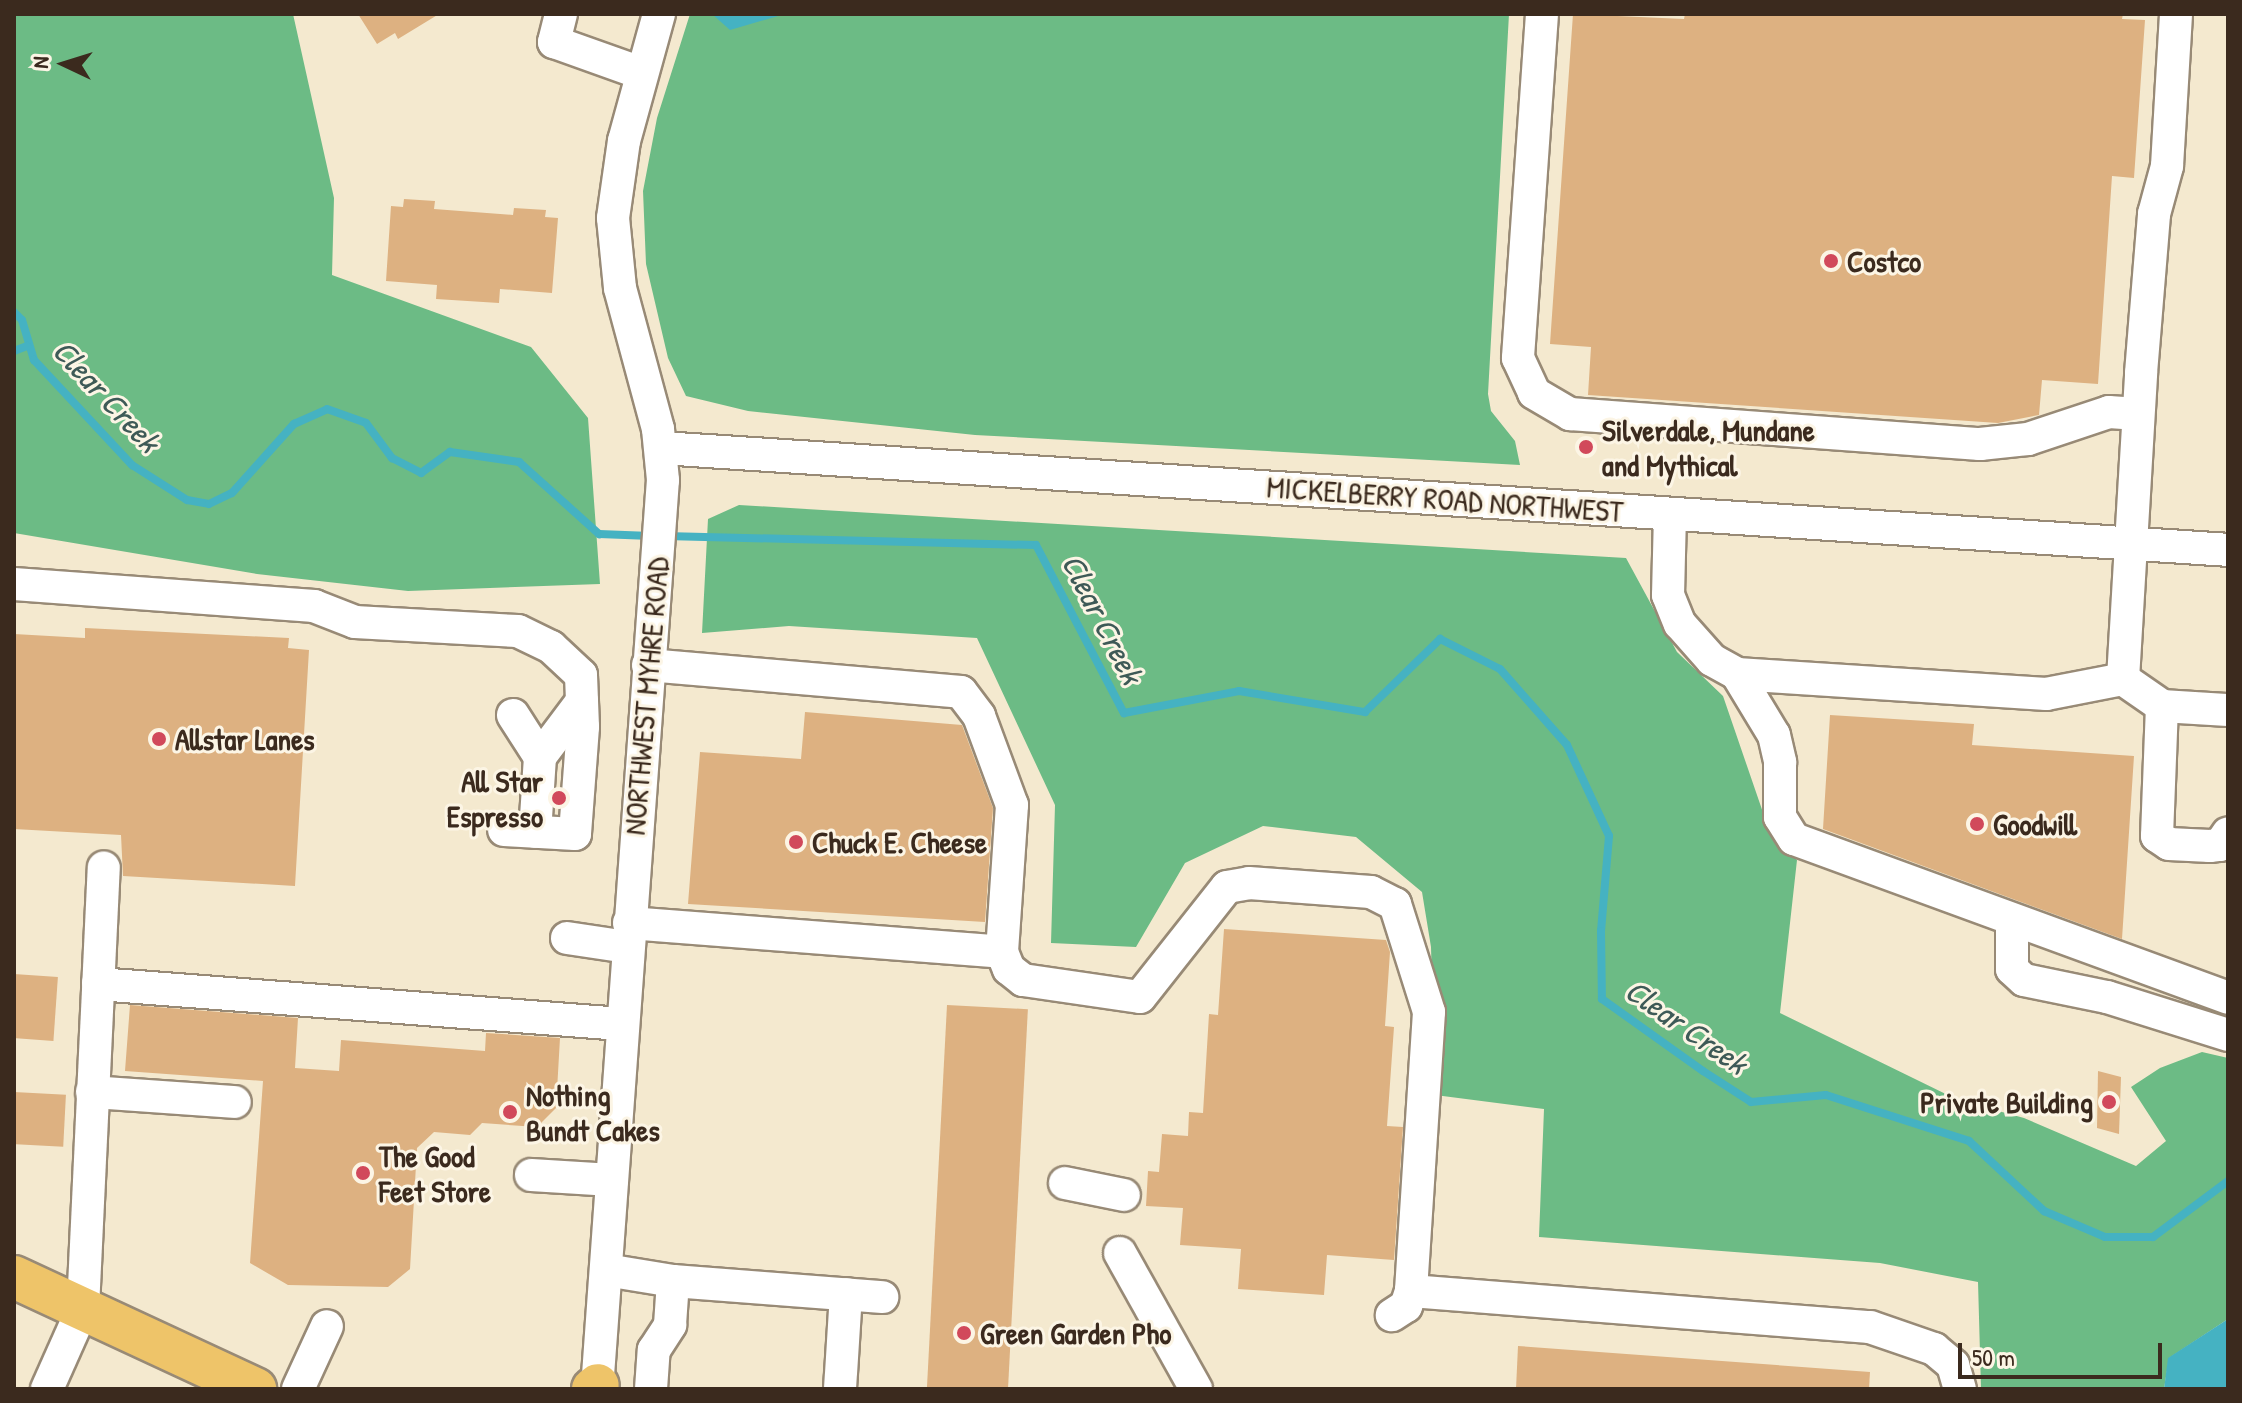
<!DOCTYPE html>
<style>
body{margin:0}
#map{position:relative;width:2242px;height:1403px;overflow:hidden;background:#f4e9cf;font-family:"Patrick Hand",sans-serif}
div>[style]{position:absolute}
.forest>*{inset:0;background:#6cbb85}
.water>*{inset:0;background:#45b2c2}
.stream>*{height:8px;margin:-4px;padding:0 4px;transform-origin:4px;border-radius:4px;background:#45b2c2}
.building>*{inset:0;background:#ddb181;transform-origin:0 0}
.roads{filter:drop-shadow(2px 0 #988a76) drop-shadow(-2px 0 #988a76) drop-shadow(0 2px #988a76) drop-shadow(0 -2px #988a76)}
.minor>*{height:32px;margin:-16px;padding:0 16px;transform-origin:16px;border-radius:16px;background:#fff}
.major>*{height:42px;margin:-21px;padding:0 21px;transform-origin:21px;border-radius:21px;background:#eec469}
.dots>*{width:22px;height:22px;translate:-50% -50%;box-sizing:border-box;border:4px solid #fcf5e5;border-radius:50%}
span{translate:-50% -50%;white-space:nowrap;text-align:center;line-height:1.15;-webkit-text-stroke:6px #fcf5e5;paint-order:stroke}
.poi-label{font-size:30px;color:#3b2a1e;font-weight:700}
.left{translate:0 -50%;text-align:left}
.right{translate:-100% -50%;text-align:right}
.street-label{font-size:30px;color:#3b2a1e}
.water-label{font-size:32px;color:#3e5a57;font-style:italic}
.frame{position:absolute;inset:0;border:16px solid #3b2a1e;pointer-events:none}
.north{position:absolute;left:24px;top:24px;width:80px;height:80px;-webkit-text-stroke:6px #fcf5e5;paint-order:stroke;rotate:274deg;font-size:22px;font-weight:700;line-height:32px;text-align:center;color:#3b2a1e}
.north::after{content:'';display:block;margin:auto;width:28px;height:36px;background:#3b2a1e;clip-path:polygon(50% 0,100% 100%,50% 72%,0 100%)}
.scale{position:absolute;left:1958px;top:1343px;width:204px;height:36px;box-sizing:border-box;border:4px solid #3b2a1e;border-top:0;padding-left:10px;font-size:24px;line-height:28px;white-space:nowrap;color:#3b2a1e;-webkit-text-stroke:6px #fcf5e5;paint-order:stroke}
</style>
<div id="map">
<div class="forest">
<div style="clip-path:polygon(14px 14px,293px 14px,334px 198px,332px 275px,531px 347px,588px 418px,600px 584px,408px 591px,257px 574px,14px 533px)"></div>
<div style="clip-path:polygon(690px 14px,1509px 14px,1488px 394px,1491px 411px,1515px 441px,1520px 465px,975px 435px,748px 411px,686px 396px,668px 358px,646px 264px,643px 191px,657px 118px)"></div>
<div style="clip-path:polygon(739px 505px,1626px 558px,1677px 652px,1723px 696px,1769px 830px,1797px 860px,1780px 1013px,1958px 1100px,2024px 1118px,2136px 1166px,2166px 1141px,2131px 1087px,2160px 1068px,2202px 1052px,2228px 1058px,2228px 1319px,2169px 1358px,2164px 1389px,1981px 1389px,1978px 1282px,1880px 1263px,1539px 1237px,1544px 1109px,1435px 1095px,1431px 947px,1422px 892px,1356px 837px,1263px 826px,1185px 863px,1136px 947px,1051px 943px,1055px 805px,977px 638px,789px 626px,702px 633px,708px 519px)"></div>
</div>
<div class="water">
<div style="clip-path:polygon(712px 14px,785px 14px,730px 30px)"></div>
<div style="clip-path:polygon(2228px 1319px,2228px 1387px,2164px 1389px,2168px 1358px)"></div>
</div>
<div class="stream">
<div style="left:14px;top:312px;width:11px;rotate:45deg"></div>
<div style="left:22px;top:320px;width:42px;rotate:73.3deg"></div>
<div style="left:34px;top:360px;width:144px;rotate:47deg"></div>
<div style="left:132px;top:465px;width:65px;rotate:32.5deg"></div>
<div style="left:187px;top:500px;width:22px;rotate:10deg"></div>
<div style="left:209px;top:504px;width:25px;rotate:-26deg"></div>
<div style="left:232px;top:493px;width:93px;rotate:-48.1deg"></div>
<div style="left:294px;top:424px;width:36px;rotate:-24deg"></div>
<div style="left:327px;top:409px;width:41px;rotate:19.7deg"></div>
<div style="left:366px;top:423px;width:44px;rotate:53.4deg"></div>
<div style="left:392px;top:458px;width:33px;rotate:27deg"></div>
<div style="left:421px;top:473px;width:36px;rotate:-36deg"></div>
<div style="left:450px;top:452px;width:70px;rotate:8.2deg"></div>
<div style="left:519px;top:462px;width:108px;rotate:42deg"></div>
<div style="left:599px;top:534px;width:52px;rotate:2.2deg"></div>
<div style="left:14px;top:351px;width:14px;rotate:-21deg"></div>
<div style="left:665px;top:536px;width:371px;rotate:1.4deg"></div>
<div style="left:1036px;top:545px;width:190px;rotate:62.4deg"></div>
<div style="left:1124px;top:713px;width:117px;rotate:-10.8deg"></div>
<div style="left:1239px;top:691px;width:128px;rotate:9.5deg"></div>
<div style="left:1365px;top:712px;width:105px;rotate:-44.2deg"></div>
<div style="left:1440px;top:639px;width:67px;rotate:26.6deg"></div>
<div style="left:1500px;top:669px;width:101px;rotate:48.6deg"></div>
<div style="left:1567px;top:745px;width:100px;rotate:65.2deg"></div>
<div style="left:1609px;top:836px;width:95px;rotate:94.8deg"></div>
<div style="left:1601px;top:931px;width:68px;rotate:89.2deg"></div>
<div style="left:1602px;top:999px;width:124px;rotate:35.5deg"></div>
<div style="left:1703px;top:1071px;width:57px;rotate:32.9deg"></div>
<div style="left:1751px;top:1102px;width:75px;rotate:-5.3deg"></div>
<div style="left:1826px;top:1095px;width:150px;rotate:17.8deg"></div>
<div style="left:1969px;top:1141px;width:103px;rotate:43deg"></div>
<div style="left:2044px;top:1211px;width:66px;rotate:23.1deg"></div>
<div style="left:2105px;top:1237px;width:48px"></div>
<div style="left:2153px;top:1237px;width:94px;rotate:-36.7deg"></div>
</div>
<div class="building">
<div style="clip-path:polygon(358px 14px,439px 14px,398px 39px,395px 33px,377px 44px)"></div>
<div style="clip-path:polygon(1573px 14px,1684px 19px,1685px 14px,2123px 14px,2122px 19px,2145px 20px,2134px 178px,2112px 176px,2098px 384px,2042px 380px,2039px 415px,1998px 423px,1588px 395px,1591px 347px,1550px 344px)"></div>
<div style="clip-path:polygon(404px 199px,435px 201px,434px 209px,513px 215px,514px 208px,546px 210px,545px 217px,558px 218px,552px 293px,500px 289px,499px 303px,436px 299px,437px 285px,386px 281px,391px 206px,403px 207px)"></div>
<div style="clip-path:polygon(85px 628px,289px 638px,288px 648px,309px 650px,295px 886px,123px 876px,121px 835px,14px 829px,14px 634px,85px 638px)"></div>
<div style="clip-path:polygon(805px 712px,962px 725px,993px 808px,985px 922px,688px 904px,700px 752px,801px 759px)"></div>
<div style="clip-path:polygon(1830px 715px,1974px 724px,1972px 745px,2134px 756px,2122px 939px,1823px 829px)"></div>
<div style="clip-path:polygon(1224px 929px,1386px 940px,1390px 952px,1385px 1026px,1394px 1027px,1387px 1126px,1403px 1127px,1394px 1260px,1327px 1255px,1324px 1295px,1238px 1289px,1241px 1249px,1180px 1245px,1183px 1208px,1146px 1206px,1148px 1171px,1159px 1172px,1162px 1134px,1188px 1136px,1189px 1112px,1203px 1113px,1209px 1014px,1218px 1015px)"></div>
<div style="left:14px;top:974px;width:44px;height:64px;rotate:4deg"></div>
<div style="clip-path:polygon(130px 1005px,298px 1018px,295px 1068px,339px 1071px,341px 1040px,485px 1051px,486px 1033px,560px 1038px,556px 1108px,537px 1127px,482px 1123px,470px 1135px,434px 1132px,417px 1148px,410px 1269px,388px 1287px,288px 1285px,250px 1263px,263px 1081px,125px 1071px)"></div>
<div style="left:947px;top:1005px;width:81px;height:385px;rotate:3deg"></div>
<div style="clip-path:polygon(2098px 1071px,2121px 1077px,2119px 1134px,2097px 1128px)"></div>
<div style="left:14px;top:1092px;width:52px;height:52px;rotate:3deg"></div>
<div style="clip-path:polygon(1518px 1346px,1870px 1372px,1869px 1389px,1516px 1389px)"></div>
</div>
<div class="roads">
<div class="minor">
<div style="left:561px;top:14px;width:29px;rotate:104deg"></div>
<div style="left:554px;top:42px;width:92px;rotate:19.6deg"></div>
<div style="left:1542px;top:14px;width:345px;rotate:94deg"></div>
<div style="left:1518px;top:358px;width:38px;rotate:65deg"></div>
<div style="left:1534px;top:393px;width:42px;rotate:30.3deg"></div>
<div style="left:1570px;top:414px;width:411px;rotate:4.2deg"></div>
<div style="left:1980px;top:444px;width:48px;rotate:-5.9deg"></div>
<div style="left:2028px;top:439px;width:85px;rotate:-18.4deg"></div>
<div style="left:2109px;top:412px;width:29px;rotate:4deg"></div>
<div style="left:661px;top:448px;width:1570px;rotate:3.72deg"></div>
<div style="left:1670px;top:514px;width:81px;rotate:91.4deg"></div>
<div style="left:1668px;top:595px;width:31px;rotate:68deg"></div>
<div style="left:1680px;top:624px;width:48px;rotate:48.4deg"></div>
<div style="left:1712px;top:660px;width:29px;rotate:29deg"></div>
<div style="left:1737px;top:674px;width:310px;rotate:3.7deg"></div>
<div style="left:2046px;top:694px;width:78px;rotate:-11deg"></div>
<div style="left:2123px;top:679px;width:47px;rotate:34.7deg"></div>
<div style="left:2162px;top:706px;width:66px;rotate:3.5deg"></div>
<div style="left:14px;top:584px;width:301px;rotate:4.2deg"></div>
<div style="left:314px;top:606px;width:44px;rotate:21.3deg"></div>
<div style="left:355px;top:622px;width:163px;rotate:3.2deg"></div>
<div style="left:518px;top:631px;width:37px;rotate:26deg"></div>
<div style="left:551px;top:647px;width:41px;rotate:43deg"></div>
<div style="left:581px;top:675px;width:52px;rotate:87.8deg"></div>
<div style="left:583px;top:727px;width:107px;rotate:94.3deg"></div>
<div style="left:575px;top:834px;width:71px;rotate:-176.8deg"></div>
<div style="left:648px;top:665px;width:314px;rotate:4.9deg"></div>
<div style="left:961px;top:692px;width:30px;rotate:53deg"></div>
<div style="left:979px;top:716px;width:95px;rotate:69.7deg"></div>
<div style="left:1012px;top:805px;width:147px;rotate:93.9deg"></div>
<div style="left:1002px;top:952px;width:18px;rotate:68deg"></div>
<div style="left:1009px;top:969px;width:18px;rotate:38deg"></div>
<div style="left:1023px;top:980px;width:118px;rotate:8.3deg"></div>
<div style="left:1140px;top:997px;width:140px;rotate:-51.7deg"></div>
<div style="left:1227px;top:887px;width:22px;rotate:-10deg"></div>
<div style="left:1249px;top:883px;width:122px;rotate:4.2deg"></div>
<div style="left:1371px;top:892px;width:27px;rotate:27deg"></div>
<div style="left:1395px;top:904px;width:113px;rotate:72.5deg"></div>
<div style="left:1429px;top:1012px;width:280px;rotate:93.7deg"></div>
<div style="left:1411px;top:1291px;width:16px;rotate:108deg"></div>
<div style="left:1406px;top:1306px;width:17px;rotate:147deg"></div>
<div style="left:1737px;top:674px;width:71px;rotate:58.8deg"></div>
<div style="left:1774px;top:735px;width:28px;rotate:77deg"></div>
<div style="left:1780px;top:762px;width:55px;rotate:90deg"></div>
<div style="left:1780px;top:817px;width:26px;rotate:58deg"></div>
<div style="left:1794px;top:839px;width:462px;rotate:20.1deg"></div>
<div style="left:2123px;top:679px;width:307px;rotate:-86.6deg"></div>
<div style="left:2141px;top:373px;width:160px;rotate:-85.3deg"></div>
<div style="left:2154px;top:214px;width:50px;rotate:-74.8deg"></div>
<div style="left:2167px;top:166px;width:152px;rotate:-86.6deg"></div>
<div style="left:2162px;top:706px;width:130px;rotate:92.2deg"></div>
<div style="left:2157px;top:836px;width:14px;rotate:34deg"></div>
<div style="left:2169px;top:844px;width:41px;rotate:2.8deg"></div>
<div style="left:2210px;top:846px;width:10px;rotate:-6deg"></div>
<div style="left:2220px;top:845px;width:14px;rotate:-56deg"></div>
<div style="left:513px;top:715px;width:50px;rotate:57.3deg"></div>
<div style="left:540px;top:757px;width:75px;rotate:93.8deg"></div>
<div style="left:540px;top:757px;width:70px;rotate:-53.1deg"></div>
<div style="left:2012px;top:921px;width:48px;rotate:90deg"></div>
<div style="left:2012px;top:969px;width:16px;rotate:43deg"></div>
<div style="left:2024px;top:980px;width:85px;rotate:11.6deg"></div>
<div style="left:2107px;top:997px;width:127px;rotate:17.4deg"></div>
<div style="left:629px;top:923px;width:374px;rotate:4.4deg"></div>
<div style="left:567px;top:938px;width:61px;rotate:8.5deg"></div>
<div style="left:98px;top:984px;width:526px;rotate:4.37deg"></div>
<div style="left:92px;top:1092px;width:143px;rotate:4deg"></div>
<div style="left:531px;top:1175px;width:81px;rotate:3.5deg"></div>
<div style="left:1065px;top:1183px;width:60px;rotate:11.5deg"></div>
<div style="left:1120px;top:1253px;width:156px;rotate:60.8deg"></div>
<div style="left:606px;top:1270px;width:68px;rotate:9.3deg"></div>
<div style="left:673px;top:1281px;width:210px;rotate:4.4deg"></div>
<div style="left:1411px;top:1291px;width:460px;rotate:4.5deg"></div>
<div style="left:1870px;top:1327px;width:68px;rotate:19deg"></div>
<div style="left:1934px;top:1349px;width:25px;rotate:40deg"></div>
<div style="left:1953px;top:1365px;width:25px;rotate:74deg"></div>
<div style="left:47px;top:1389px;width:89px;rotate:-66deg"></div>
<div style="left:83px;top:1308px;width:441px;rotate:-87.3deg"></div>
<div style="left:298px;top:1389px;width:69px;rotate:-65.3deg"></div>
<div style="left:597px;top:1389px;width:911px;rotate:-85.85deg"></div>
<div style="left:663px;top:480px;width:51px;rotate:-95.6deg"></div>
<div style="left:658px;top:429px;width:146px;rotate:-105.1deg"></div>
<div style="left:620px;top:288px;width:70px;rotate:-95.7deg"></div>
<div style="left:613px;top:218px;width:78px;rotate:-81.9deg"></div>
<div style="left:624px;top:141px;width:132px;rotate:-74.6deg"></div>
<div style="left:651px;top:1389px;width:39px;rotate:-86deg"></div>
<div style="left:654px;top:1350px;width:30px;rotate:-57deg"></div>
<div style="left:670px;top:1325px;width:44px;rotate:-86.1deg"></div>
<div style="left:840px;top:1389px;width:95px;rotate:-86.4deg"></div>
</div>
<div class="major">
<div style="left:14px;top:1277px;width:266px;rotate:24.9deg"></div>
<div style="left:593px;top:1389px;width:6px;rotate:-39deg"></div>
</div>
</div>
<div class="dots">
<div style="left:1831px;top:261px;background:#d1495b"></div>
<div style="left:1586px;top:447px;background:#d1495b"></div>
<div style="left:159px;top:739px;background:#d1495b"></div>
<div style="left:559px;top:798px;background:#d1495b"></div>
<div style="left:1977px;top:824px;background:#d1495b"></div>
<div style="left:796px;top:842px;background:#d1495b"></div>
<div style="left:2109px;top:1102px;background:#d1495b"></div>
<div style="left:510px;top:1112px;background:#d1495b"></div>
<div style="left:363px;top:1173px;background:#d1495b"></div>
<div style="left:964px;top:1333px;background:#d1495b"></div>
</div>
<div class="poi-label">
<span class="left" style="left:1847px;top:261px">Costco</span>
<span class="left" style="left:1602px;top:447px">Silverdale, Mundane<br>and Mythical</span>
<span class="left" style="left:175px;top:739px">Allstar Lanes</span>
<span class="right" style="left:543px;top:798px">All Star<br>Espresso</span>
<span class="left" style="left:1993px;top:824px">Goodwill</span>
<span class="left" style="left:812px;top:842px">Chuck E. Cheese</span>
<span class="left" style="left:526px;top:1112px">Nothing<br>Bundt Cakes</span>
<span class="right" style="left:2093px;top:1102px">Private Building</span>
<span class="left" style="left:379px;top:1173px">The Good<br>Feet Store</span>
<span class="left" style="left:980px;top:1333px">Green Garden Pho</span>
</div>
<div class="street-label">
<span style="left:1445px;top:499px;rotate:4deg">MICKELBERRY ROAD NORTHWEST</span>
<span style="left:646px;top:696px;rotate:-85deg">NORTHWEST MYHRE ROAD</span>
</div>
<div class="water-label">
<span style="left:106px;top:396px;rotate:47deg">Clear Creek</span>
<span style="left:1102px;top:619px;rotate:63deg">Clear Creek</span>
<span style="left:1686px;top:1027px;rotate:35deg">Clear Creek</span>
</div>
<div class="frame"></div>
<div class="north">N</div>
<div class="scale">50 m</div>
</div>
